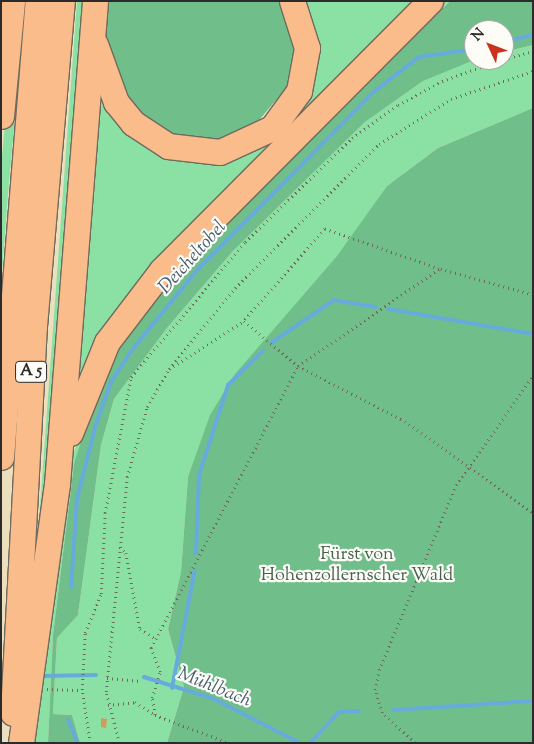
<!DOCTYPE html>
<meta charset="utf-8">
<style>
body{margin:0}
#map{position:relative;width:534px;height:744px;overflow:hidden;background:#ecdfbd;font-family:"Sorts Mill Goudy",serif}
div>[style]{position:absolute}
.green>*{inset:0;background:#8be1a4}
.forest>*{inset:0;background:#70bf8a}
.stream>*{height:4px;margin:-2px;padding:0 2px;transform-origin:2px;border-radius:2px;background:#67abdc}
.building>*{inset:0;background:#cf9c5b}
.path>*{height:2.5px;margin-top:-1.25px;transform-origin:0;background:repeating-linear-gradient(90deg,#6f6a5e 0 1px,transparent 0 5px)}
.roads{filter:drop-shadow(1px 0 #6f6a5e) drop-shadow(-1px 0 #6f6a5e) drop-shadow(0 1px #6f6a5e) drop-shadow(0 -1px #6f6a5e)}
.motorway>*{height:25px;margin:-12.5px;padding:0 12.5px;transform-origin:12.5px;border-radius:12.5px;background:#f9bc8a}
span{translate:-50% -50%;white-space:nowrap;text-align:center;line-height:1.15;-webkit-text-stroke:4.5px #fdfcf7;paint-order:stroke}
.shield-label span{padding:1px 4px;background:#fdfcf7;border:1px solid;border-radius:4px;-webkit-text-stroke-width:0}
.shield-label{font-size:16px;color:#2b2b2b;font-weight:700}
.park-label{font-size:18px;color:#48624f}
.water-label{font-size:19px;color:#435e72;font-style:italic}
.frame{position:absolute;inset:0;border:2px solid #2b2b2b;pointer-events:none}
.north{position:absolute;left:464px;top:20px;width:50px;height:50px;box-sizing:border-box;background:#fdfcf7;border:1px solid #a9a8a5;border-radius:50%;rotate:313deg;font-size:14px;font-weight:700;line-height:20px;text-align:center;color:#2b2b2b}
.north::after{content:'';display:block;margin:auto;width:18px;height:22px;background:#c8321e;clip-path:polygon(50% 0,100% 100%,50% 72%,0 100%)}
</style>
<div id="map">
<div class="green">
<div style="clip-path:polygon(26px 1px,9px 182px,1px 284px,1px 167px,16px 2px)"></div>
<div style="clip-path:polygon(77px 1px,88px 1px,47px 487px,34px 588px)"></div>
<div style="clip-path:polygon(303px 1px,417px 1px,167px 254px,69px 409px,95px 77px,265px 140px)"></div>
<div style="clip-path:polygon(440px 1px,450px 1px,429px 17px,144px 313px,74px 464px,53px 635px,48px 743px,33px 743px,68px 473px,87px 407px,114px 350px,154px 295px)"></div>
<div style="clip-path:polygon(533px 45px,533px 108px,438px 148px,387px 186px,188px 477px,181px 572px,168px 629px,184px 687px,167px 743px,80px 743px,72px 715px,53px 714px,57px 638px,78px 615px,101px 445px,114px 399px,167px 328px,233px 251px,365px 122px,423px 81px,453px 67px,474px 60px,504px 60px,504px 52px)"></div>
</div>
<div class="forest">
<div style="clip-path:polygon(103px 1px,281px 1px,296px 53px,291px 82px,255px 125px,216px 140px,176px 138px,129px 107px,99px 39px)"></div>
<div style="clip-path:polygon(450px 1px,533px 1px,533px 45px,504px 52px,504px 30px,474px 30px,474px 60px,423px 81px,365px 122px,233px 251px,167px 328px,114px 399px,101px 445px,78px 615px,57px 638px,53px 714px,72px 715px,80px 743px,48px 743px,53px 635px,74px 464px,93px 403px,113px 359px,144px 313px,230px 216px)"></div>
<div style="clip-path:polygon(533px 108px,533px 743px,167px 743px,184px 687px,168px 629px,181px 572px,188px 477px,210px 415px,235px 374px,337px 256px,387px 186px,438px 148px)"></div>
</div>
<div class="stream">
<div style="left:504px;top:42px;width:30px;rotate:-14deg"></div>
<div style="left:388px;top:309px;width:147px;rotate:9.8deg"></div>
<div style="left:271px;top:343px;width:76px;rotate:-34.3deg"></div>
<div style="left:334px;top:300px;width:42px;rotate:9.7deg"></div>
<div style="left:196px;top:553px;width:78px;rotate:-87.8deg"></div>
<div style="left:199px;top:475px;width:95px;rotate:-72.1deg"></div>
<div style="left:228px;top:385px;width:49px;rotate:-44.2deg"></div>
<div style="left:71px;top:587px;width:88px;rotate:-86.1deg"></div>
<div style="left:77px;top:499px;width:77px;rotate:-75.8deg"></div>
<div style="left:96px;top:424px;width:45px;rotate:-70.3deg"></div>
<div style="left:111px;top:382px;width:37px;rotate:-57deg"></div>
<div style="left:131px;top:351px;width:106px;rotate:-50.7deg"></div>
<div style="left:198px;top:269px;width:252px;rotate:-45.2deg"></div>
<div style="left:376px;top:90px;width:54px;rotate:-37.5deg"></div>
<div style="left:419px;top:57px;width:56px;rotate:-8.3deg"></div>
<div style="left:42px;top:676px;width:54px;rotate:-1.1deg"></div>
<div style="left:144px;top:677px;width:73px;rotate:17.4deg"></div>
<div style="left:214px;top:699px;width:97px;rotate:27.1deg"></div>
<div style="left:172px;top:688px;width:120px;rotate:-79deg"></div>
<div style="left:393px;top:710px;width:140px;rotate:-3.7deg"></div>
<div style="left:68px;top:720px;width:25px;rotate:67deg"></div>
<div style="left:310px;top:743px;width:42px;rotate:-46.9deg"></div>
<div style="left:339px;top:712px;width:20px;rotate:-3deg"></div>
</div>
<div class="building">
<div style="clip-path:polygon(101px 718px,107px 719px,106px 728px,101px 727px)"></div>
</div>
<div class="path">
<div style="left:504px;top:59px;width:30px;rotate:-15deg"></div>
<div style="left:533px;top:295px;width:98px;rotate:-164.5deg"></div>
<div style="left:439px;top:269px;width:121px;rotate:-160.7deg"></div>
<div style="left:325px;top:229px;width:123px;rotate:131.4deg"></div>
<div style="left:244px;top:321px;width:70px;rotate:39.8deg"></div>
<div style="left:298px;top:366px;width:120px;rotate:27.2deg"></div>
<div style="left:405px;top:421px;width:158px;rotate:35.7deg"></div>
<div style="left:169px;top:369px;width:89px;rotate:-32.6deg"></div>
<div style="left:120px;top:547px;width:8px;rotate:45deg"></div>
<div style="left:126px;top:553px;width:77px;rotate:79.6deg"></div>
<div style="left:140px;top:629px;width:19px;rotate:32deg"></div>
<div style="left:107px;top:678px;width:32px;rotate:5deg"></div>
<div style="left:47px;top:689px;width:35px;rotate:2deg"></div>
<div style="left:108px;top:705px;width:27px;rotate:-6deg"></div>
<div style="left:135px;top:702px;width:24px;rotate:33deg"></div>
<div style="left:155px;top:715px;width:79px;rotate:20.7deg"></div>
<div style="left:155px;top:715px;width:17px;rotate:-100deg"></div>
<div style="left:152px;top:698px;width:27px;rotate:-73deg"></div>
<div style="left:160px;top:672px;width:26px;rotate:-111deg"></div>
<div style="left:151px;top:648px;width:318px;rotate:-62.5deg"></div>
<div style="left:298px;top:366px;width:171px;rotate:-34.5deg"></div>
<div style="left:90px;top:743px;width:54px;rotate:-98.6deg"></div>
<div style="left:82px;top:690px;width:57px;rotate:-87deg"></div>
<div style="left:85px;top:633px;width:42px;rotate:-67.7deg"></div>
<div style="left:101px;top:594px;width:81px;rotate:-87.2deg"></div>
<div style="left:105px;top:513px;width:138px;rotate:-79.2deg"></div>
<div style="left:131px;top:377px;width:177px;rotate:-49.8deg"></div>
<div style="left:245px;top:242px;width:149px;rotate:-44.2deg"></div>
<div style="left:352px;top:138px;width:57px;rotate:-35.7deg"></div>
<div style="left:398px;top:105px;width:50px;rotate:-28.6deg"></div>
<div style="left:442px;top:81px;width:62px;rotate:-19.9deg"></div>
<div style="left:119px;top:743px;width:53px;rotate:-104.3deg"></div>
<div style="left:106px;top:692px;width:216px;rotate:-84.4deg"></div>
<div style="left:127px;top:477px;width:73px;rotate:-74.1deg"></div>
<div style="left:147px;top:407px;width:44px;rotate:-59.9deg"></div>
<div style="left:169px;top:369px;width:104px;rotate:-50.8deg"></div>
<div style="left:235px;top:288px;width:204px;rotate:-45deg"></div>
<div style="left:379px;top:144px;width:85px;rotate:-32deg"></div>
<div style="left:451px;top:99px;width:87px;rotate:-18.9deg"></div>
<div style="left:415px;top:743px;width:45px;rotate:-137.7deg"></div>
<div style="left:382px;top:713px;width:24px;rotate:-107deg"></div>
<div style="left:375px;top:690px;width:20px;rotate:-79deg"></div>
<div style="left:379px;top:670px;width:200px;rotate:-67.4deg"></div>
<div style="left:456px;top:485px;width:133px;rotate:-54.8deg"></div>
</div>
<div class="roads">
<div class="motorway">
<div style="left:95px;top:44px;width:62px;rotate:70.1deg"></div>
<div style="left:116px;top:102px;width:27px;rotate:51deg"></div>
<div style="left:133px;top:123px;width:42px;rotate:33.3deg"></div>
<div style="left:168px;top:146px;width:52px;rotate:6.6deg"></div>
<div style="left:220px;top:152px;width:57px;rotate:-24.8deg"></div>
<div style="left:272px;top:128px;width:46px;rotate:-53.9deg"></div>
<div style="left:299px;top:91px;width:44px;rotate:-79.5deg"></div>
<div style="left:307px;top:48px;width:49px;rotate:-107.7deg"></div>
<div style="left:1px;top:116px;width:116px;rotate:-84.5deg"></div>
<div style="left:70px;top:433px;width:98px;rotate:-67.9deg"></div>
<div style="left:107px;top:342px;width:91px;rotate:-52.6deg"></div>
<div style="left:162px;top:270px;width:380px;rotate:-45.1deg"></div>
<div style="left:1px;top:457px;width:457px;rotate:-85.4deg"></div>
<div style="left:13px;top:713px;width:388px;rotate:-86.9deg"></div>
<div style="left:34px;top:326px;width:326px;rotate:-85.1deg"></div>
<div style="left:21px;top:743px;width:261px;rotate:-82.1deg"></div>
<div style="left:57px;top:484px;width:484px;rotate:-85.5deg"></div>
</div>
</div>
<div class="shield-label">
<span style="left:31px;top:372px">A 5</span>
</div>
<div class="park-label">
<span style="left:357px;top:566px">Fürst von<br>Hohenzollernscher Wald</span>
</div>
<div class="water-label">
<span style="left:193px;top:258px;rotate:-48deg">Deicheltobel</span>
<span style="left:214px;top:688px;rotate:22deg">Mühlbach</span>
</div>
<div class="frame"></div>
<div class="north">N</div>
</div>
